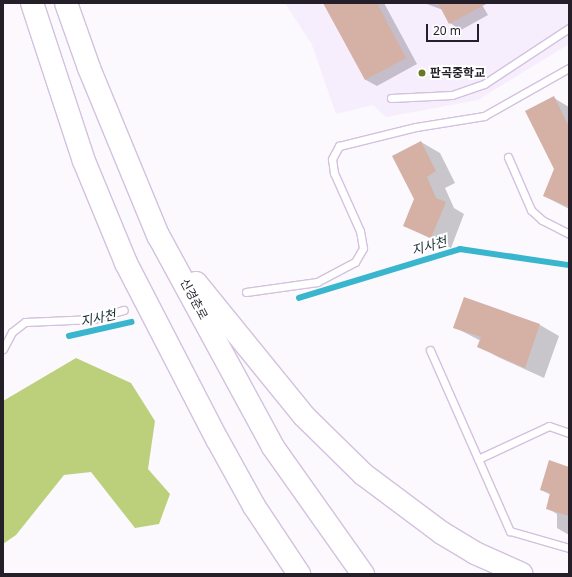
<!DOCTYPE html>
<meta charset="utf-8">
<style>
body{margin:0}
#map{position:relative;width:572px;height:577px;overflow:hidden;background:#fbf8fe;font-family:"Noto Sans","Noto Sans KR",sans-serif}
div>[style]{position:absolute}
.built>*{inset:0;background:#f7eefd}
.forest>*{inset:0;background:#bcd07c}
.shadow>*{inset:0;background:#0003}
.stream>*{height:5.5px;margin:-2.75px;padding:0 2.75px;transform-origin:2.75px;border-radius:2.75px;background:#3ab5ce}
.building>*{inset:0;background:#d4b0a5}
.roads{filter:drop-shadow(1px 0 #d3c1df) drop-shadow(-1px 0 #d3c1df) drop-shadow(0 1px #d3c1df) drop-shadow(0 -1px #d3c1df)}
.service>*{height:7px;margin:-3.5px;padding:0 3.5px;transform-origin:3.5px;border-radius:3.5px;background:#fff}
.trunk>*{height:22px;margin:-11px;padding:0 11px;transform-origin:11px;border-radius:11px;background:#fff}
.dots>*{width:11px;height:11px;translate:-50% -50%;box-sizing:border-box;border:2px solid #fff;border-radius:50%}
span{translate:-50% -50%;white-space:nowrap;text-align:center;line-height:1.15;-webkit-text-stroke:4px #fff;paint-order:stroke}
.poi-label{font-size:12px;color:#251f2a;font-weight:700}
.left{translate:0 -50%;text-align:left}
.street-label{font-size:12px;color:#251f2a}
.water-label{font-size:13px;color:#192d32;font-style:italic}
.frame{position:absolute;inset:0;border:4px solid #251f2a;pointer-events:none}
.scale{position:absolute;left:426px;top:24px;width:53px;height:18px;box-sizing:border-box;border:2px solid #251f2a;border-top:0;padding-left:5px;font-size:12px;line-height:14px;white-space:nowrap;color:#251f2a;-webkit-text-stroke:3px #fff;paint-order:stroke}
</style>
<div id="map">
<div class="built">
<div style="clip-path:polygon(285px 3px,569px 3px,569px 44px,478px 100px,386px 117px,373px 105px,336px 114px,312px 45px)"></div>
</div>
<div class="forest">
<div style="clip-path:polygon(76px 358px,131px 383px,155px 421px,148px 469px,170px 494px,159px 524px,135px 528px,91px 472px,64px 475px,16px 535px,3px 544px,3px 401px)"></div>
</div>
<div class="shadow">
<div style="clip-path:polygon(324px 3px,384px 3px,417px 64px,377px 86px,366px 80px)"></div>
<div style="clip-path:polygon(424px 3px,481px 3px,488px 15px,461px 30px,450px 23px,443px 10px)"></div>
<div style="clip-path:polygon(554px 98px,569px 107px,569px 209px,544px 196px,555px 169px)"></div>
<div style="clip-path:polygon(421px 142px,440px 153px,455px 183px,445px 188px,454px 208px,464px 214px,451px 248px,404px 226px,415px 199px)"></div>
<div style="clip-path:polygon(540px 325px,559px 336px,544px 378px,498px 357px,479px 346px,481px 341px,454px 327px)"></div>
<div style="clip-path:polygon(569px 468px,569px 535px,557px 528px,557px 514px,547px 508px,551px 495px,541px 490px)"></div>
</div>
<div class="stream">
<div style="left:299px;top:298px;width:168px;rotate:-16.9deg"></div>
<div style="left:460px;top:249px;width:110px;rotate:8.4deg"></div>
<div style="left:69px;top:336px;width:64px;rotate:-12.7deg"></div>
</div>
<div class="building">
<div style="clip-path:polygon(323px 3px,377px 3px,406px 58px,365px 80px)"></div>
<div style="clip-path:polygon(438px 3px,488px 3px,449px 24px)"></div>
<div style="clip-path:polygon(554px 96px,569px 127px,569px 207px,543px 196px,554px 169px,525px 111px)"></div>
<div style="clip-path:polygon(421px 141px,436px 171px,427px 177px,436px 198px,446px 202px,431px 238px,403px 226px,414px 199px,392px 156px)"></div>
<div style="clip-path:polygon(464px 297px,540px 324px,525px 368px,477px 347px,481px 337px,453px 328px)"></div>
<div style="clip-path:polygon(549px 460px,569px 467px,569px 516px,546px 509px,550px 493px,540px 490px)"></div>
</div>
<div class="roads">
<div class="service">
<div style="left:391px;top:98px;width:61px;rotate:-2.8deg"></div>
<div style="left:452px;top:95px;width:34px;rotate:-19deg"></div>
<div style="left:484px;top:84px;width:102px;rotate:-33.4deg"></div>
<div style="left:508px;top:157px;width:58px;rotate:66.5deg"></div>
<div style="left:531px;top:210px;width:15px;rotate:42deg"></div>
<div style="left:542px;top:220px;width:30px;rotate:27deg"></div>
<div style="left:246px;top:292px;width:72px;rotate:-8deg"></div>
<div style="left:317px;top:282px;width:43px;rotate:-27.8deg"></div>
<div style="left:355px;top:262px;width:16px;rotate:-60deg"></div>
<div style="left:363px;top:248px;width:17px;rotate:-100deg"></div>
<div style="left:360px;top:231px;width:64px;rotate:-114.1deg"></div>
<div style="left:334px;top:173px;width:14px;rotate:-98deg"></div>
<div style="left:332px;top:159px;width:15px;rotate:-62deg"></div>
<div style="left:339px;top:146px;width:79px;rotate:-13.9deg"></div>
<div style="left:416px;top:127px;width:69px;rotate:-9.2deg"></div>
<div style="left:484px;top:116px;width:98px;rotate:-29.5deg"></div>
<div style="left:3px;top:349px;width:19px;rotate:-62deg"></div>
<div style="left:12px;top:332px;width:16px;rotate:-38deg"></div>
<div style="left:25px;top:322px;width:69px;rotate:-2.5deg"></div>
<div style="left:94px;top:319px;width:31px;rotate:-17deg"></div>
<div style="left:430px;top:350px;width:198px;rotate:66.2deg"></div>
<div style="left:510px;top:531px;width:61px;rotate:16.1deg"></div>
<div style="left:478px;top:459px;width:78px;rotate:-24.9deg"></div>
<div style="left:549px;top:426px;width:21px;rotate:19deg"></div>
</div>
<div class="trunk">
<div style="left:32px;top:3px;width:166px;rotate:71.8deg"></div>
<div style="left:84px;top:161px;width:110px;rotate:67.6deg"></div>
<div style="left:126px;top:263px;width:198px;rotate:62.7deg"></div>
<div style="left:217px;top:439px;width:77px;rotate:61.1deg"></div>
<div style="left:254px;top:506px;width:82px;rotate:56.5deg"></div>
<div style="left:66px;top:3px;width:69px;rotate:70.5deg"></div>
<div style="left:89px;top:68px;width:181px;rotate:67.6deg"></div>
<div style="left:158px;top:235px;width:241px;rotate:61.5deg"></div>
<div style="left:273px;top:447px;width:156px;rotate:54.7deg"></div>
<div style="left:196px;top:283px;width:171px;rotate:50.9deg"></div>
<div style="left:304px;top:416px;width:83px;rotate:44.5deg"></div>
<div style="left:363px;top:474px;width:99px;rotate:36.8deg"></div>
<div style="left:442px;top:533px;width:39px;rotate:31deg"></div>
<div style="left:475px;top:553px;width:51px;rotate:24.1deg"></div>
</div>
</div>
<div class="dots">
<div style="left:422px;top:73px;background:#687926"></div>
</div>
<div class="poi-label">
<span class="left" style="left:430px;top:73px">판곡중학교</span>
</div>
<div class="street-label">
<span style="left:194px;top:299px;rotate:62deg">신경춘로</span>
</div>
<div class="water-label">
<span style="left:429px;top:246px;rotate:-16deg">지사천</span>
<span style="left:98px;top:318px;rotate:-12deg">지사천</span>
</div>
<div class="frame"></div>
<div class="scale">20 m</div>
</div>
